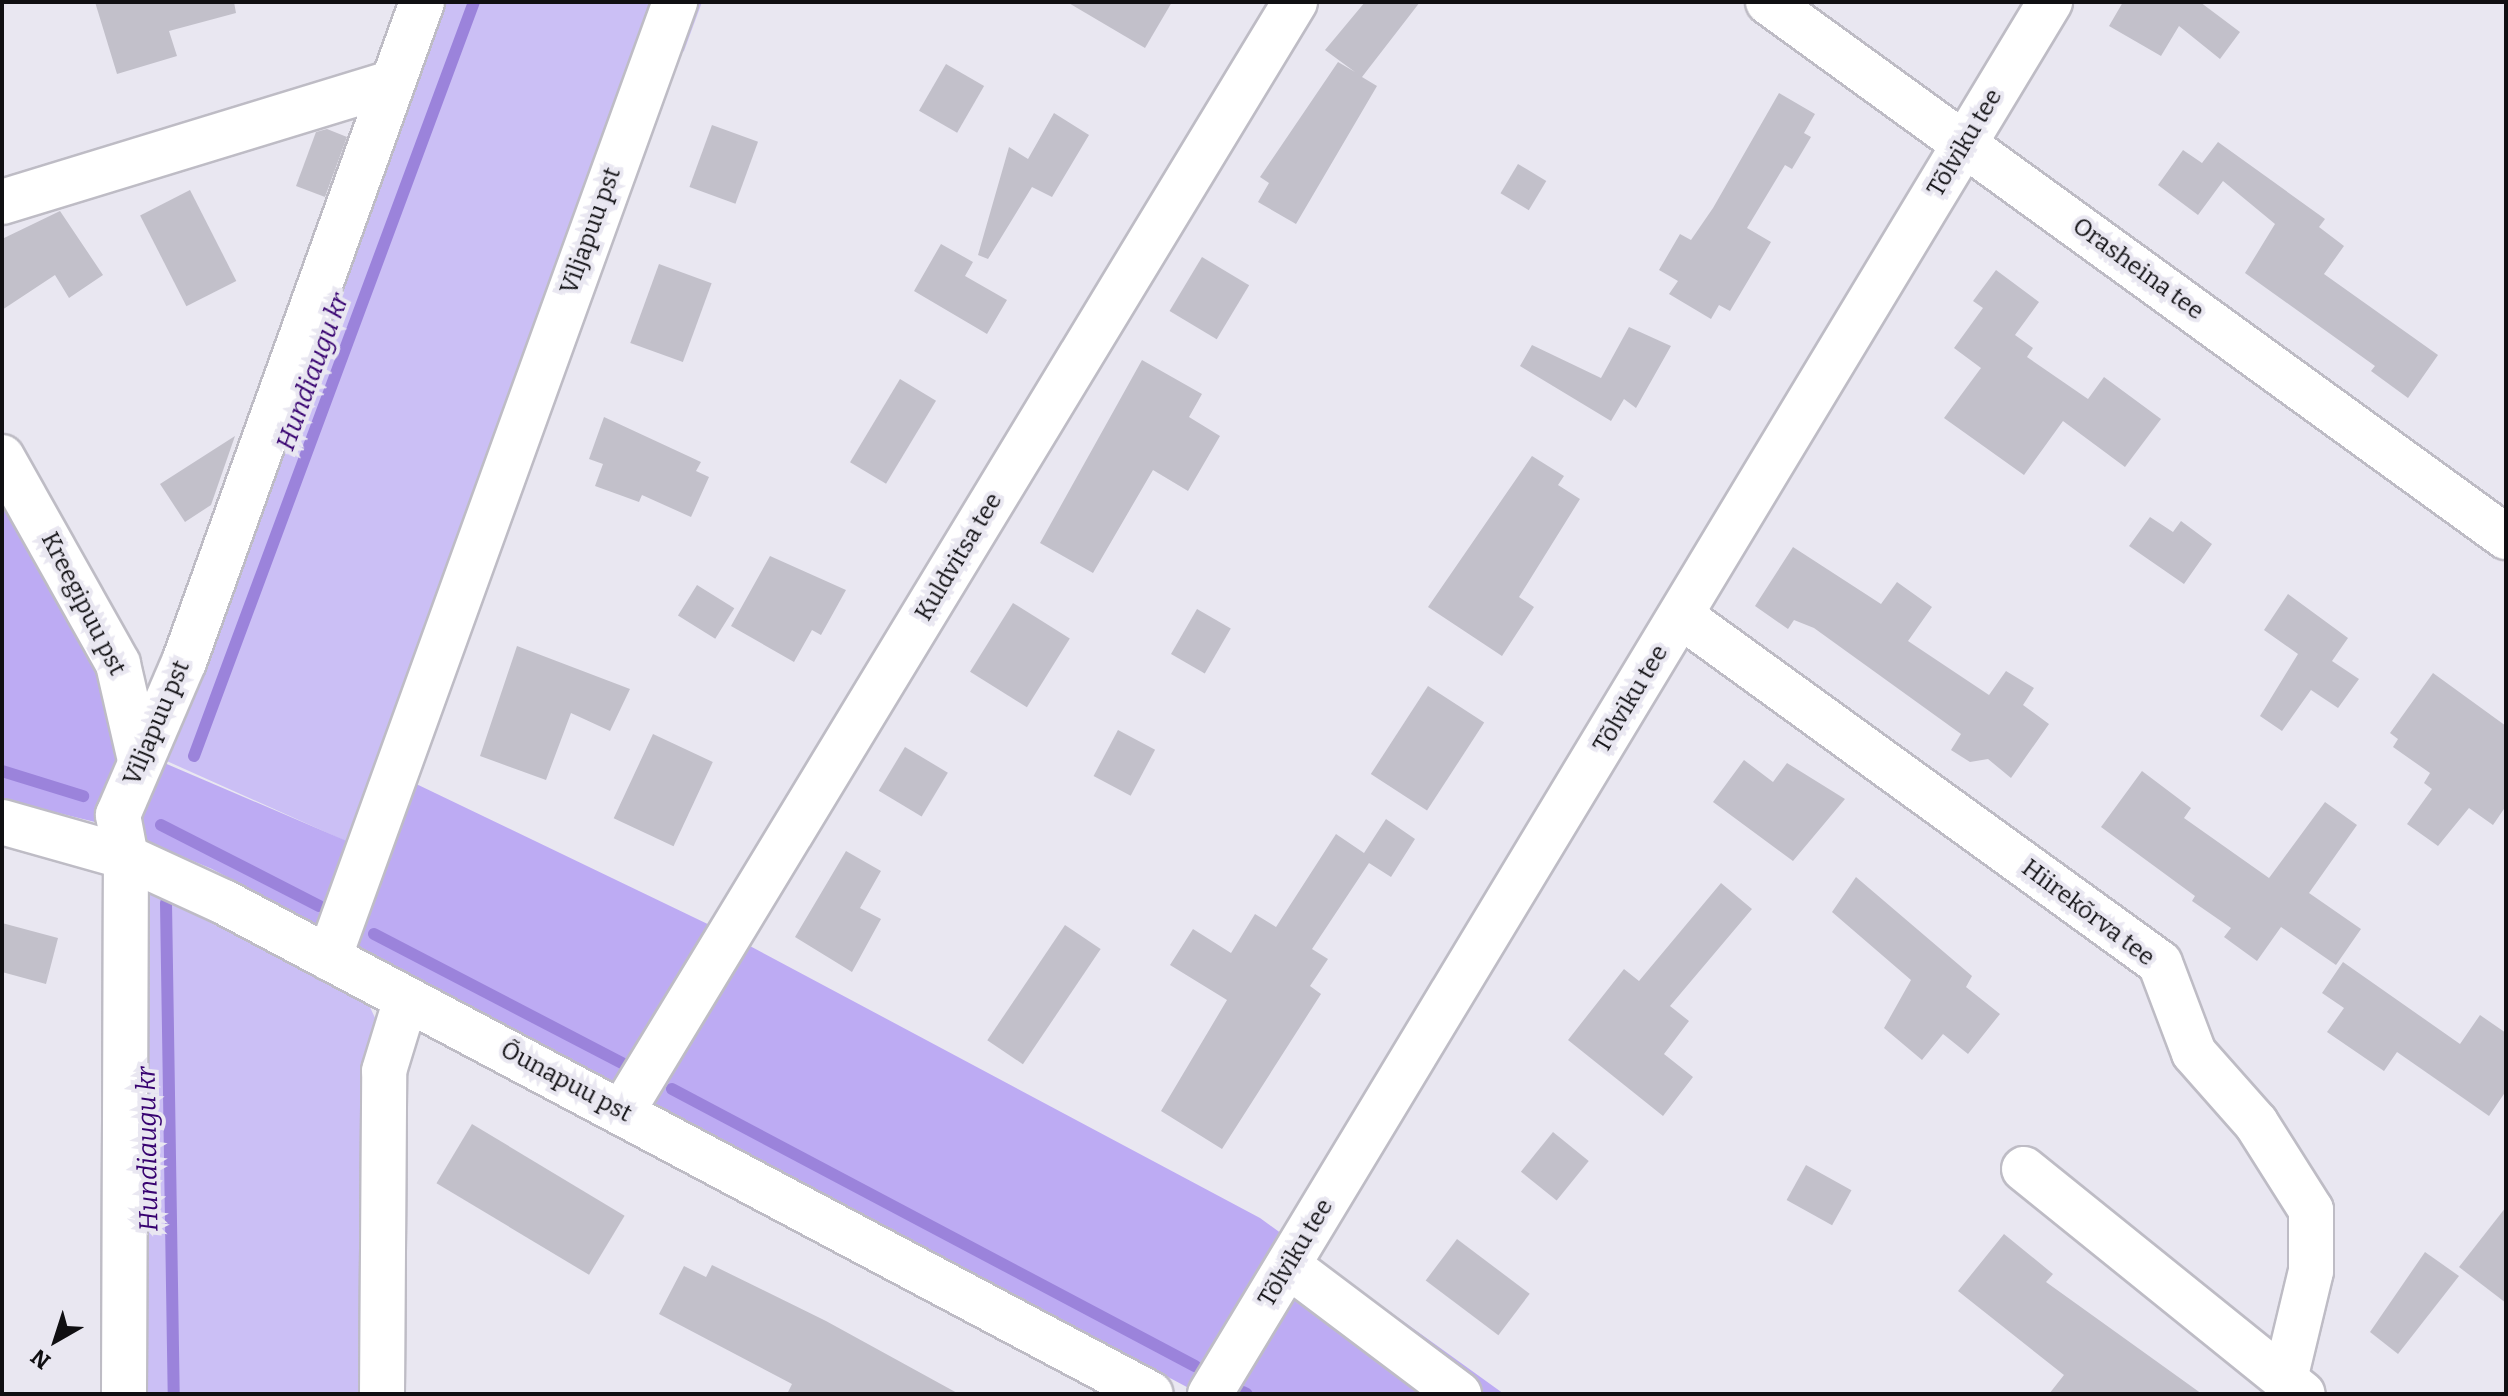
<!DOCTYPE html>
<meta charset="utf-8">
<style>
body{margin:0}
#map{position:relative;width:2508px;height:1396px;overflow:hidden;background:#e9e7f1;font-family:Bitter,serif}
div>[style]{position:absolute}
.green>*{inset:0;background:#cbbff5}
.forest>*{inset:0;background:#bdabf3}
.stream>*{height:12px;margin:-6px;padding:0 6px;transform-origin:6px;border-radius:6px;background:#9b83db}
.building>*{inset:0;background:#c2c0ca;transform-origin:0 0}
.roads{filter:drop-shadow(2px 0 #bebcc5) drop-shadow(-2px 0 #bebcc5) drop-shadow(0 2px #bebcc5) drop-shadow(0 -2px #bebcc5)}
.street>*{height:44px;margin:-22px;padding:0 22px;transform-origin:22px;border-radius:22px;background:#fff}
.secondary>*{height:44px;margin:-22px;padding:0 22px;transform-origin:22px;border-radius:22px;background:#fff}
span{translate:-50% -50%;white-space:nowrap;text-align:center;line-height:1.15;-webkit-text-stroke:8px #e9e7f1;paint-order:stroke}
.street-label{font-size:24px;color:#100f12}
.water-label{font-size:26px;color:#370270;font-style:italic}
.frame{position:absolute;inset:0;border:4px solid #100f12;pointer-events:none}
.north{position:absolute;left:16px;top:1300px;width:80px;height:80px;-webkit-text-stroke:6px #e9e7f1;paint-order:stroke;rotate:219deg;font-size:22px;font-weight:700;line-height:32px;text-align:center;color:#100f12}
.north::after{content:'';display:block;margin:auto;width:28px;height:36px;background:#100f12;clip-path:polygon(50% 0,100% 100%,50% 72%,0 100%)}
</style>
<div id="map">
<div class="green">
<div style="clip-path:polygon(440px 2px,702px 2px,684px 51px,633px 87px,350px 843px,160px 758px)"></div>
<div style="clip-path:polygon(143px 888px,368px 1003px,376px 1020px,369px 1067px,369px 1394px,141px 1394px)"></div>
</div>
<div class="forest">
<div style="clip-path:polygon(11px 503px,106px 666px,127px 747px,377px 854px,410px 781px,718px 929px,1260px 1218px,1504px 1394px,1200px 1394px,212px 869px,107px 825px,2px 799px,2px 513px)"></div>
</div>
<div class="stream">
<div style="left:194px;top:756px;width:804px;rotate:-69.63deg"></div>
<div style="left:2px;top:771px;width:85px;rotate:17.2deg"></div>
<div style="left:161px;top:825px;width:178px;rotate:27.1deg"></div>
<div style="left:166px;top:903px;width:491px;rotate:89.1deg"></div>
<div style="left:374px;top:934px;width:280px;rotate:27.5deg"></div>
<div style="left:672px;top:1089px;width:592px;rotate:27.91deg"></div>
<div style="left:1243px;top:1392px;width:4px;rotate:27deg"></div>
</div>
<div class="building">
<div style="clip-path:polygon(95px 2px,234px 2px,236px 13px,169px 31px,177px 56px,117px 74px)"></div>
<div style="clip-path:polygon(1067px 2px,1172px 2px,1145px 48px)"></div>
<div style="clip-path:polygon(1365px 2px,1420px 2px,1362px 77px,1377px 86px,1296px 224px,1258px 202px,1269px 183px,1260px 177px,1338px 62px,1355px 72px,1325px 50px)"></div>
<div style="clip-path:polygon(2123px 2px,2200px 2px,2240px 32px,2220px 59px,2179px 26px,2161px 56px,2109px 26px)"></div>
<div style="left:946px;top:64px;width:44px;height:54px;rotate:30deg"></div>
<div style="clip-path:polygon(1779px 93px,1815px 114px,1804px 133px,1811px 137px,1792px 169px,1785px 165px,1747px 228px,1771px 242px,1730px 311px,1719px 305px,1711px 319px,1669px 294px,1678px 281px,1659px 270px,1680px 234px,1691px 240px,1713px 208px)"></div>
<div style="clip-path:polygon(1054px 113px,1089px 135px,1052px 197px,1032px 187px,988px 259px,978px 255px,1009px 147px,1028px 159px)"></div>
<div style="left:712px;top:125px;width:49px;height:66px;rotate:20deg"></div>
<div style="clip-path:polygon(327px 129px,347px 137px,325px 197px,296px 186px,316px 132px)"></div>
<div style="clip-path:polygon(2218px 142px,2325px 219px,2319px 227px,2344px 246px,2324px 274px,2438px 355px,2408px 398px,2371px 371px,2375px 366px,2245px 273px,2275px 224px,2223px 181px,2198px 215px,2158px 185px,2183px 150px,2202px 163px)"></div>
<div style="left:1518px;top:164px;width:33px;height:34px;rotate:31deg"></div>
<div style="left:190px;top:190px;width:102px;height:56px;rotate:63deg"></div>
<div style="clip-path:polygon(60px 211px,103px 275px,69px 298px,55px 275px,2px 310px,2px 239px)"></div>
<div style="clip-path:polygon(941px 244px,973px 262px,965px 276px,1007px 300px,987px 334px,914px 291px)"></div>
<div style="left:1202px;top:257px;width:55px;height:63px;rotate:31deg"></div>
<div style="left:659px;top:264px;width:56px;height:84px;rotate:20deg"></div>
<div style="clip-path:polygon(1996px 270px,2039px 302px,2015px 335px,2033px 348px,2027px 357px,2088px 399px,2104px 377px,2161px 419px,2125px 467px,2063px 421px,2024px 475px,1944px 418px,1981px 368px,1954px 348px,1983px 308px,1973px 301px)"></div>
<div style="clip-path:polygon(1629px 327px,1671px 346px,1636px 408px,1624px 399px,1611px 421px,1520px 366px,1532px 345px,1601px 378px)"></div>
<div style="clip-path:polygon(1142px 360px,1202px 394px,1189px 417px,1220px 436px,1188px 491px,1153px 470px,1093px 573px,1040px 543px)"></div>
<div style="left:900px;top:379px;width:42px;height:97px;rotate:31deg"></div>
<div style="clip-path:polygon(604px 417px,701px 462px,696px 471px,709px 477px,691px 517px,642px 495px,639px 502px,595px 486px,603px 464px,589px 459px)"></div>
<div style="clip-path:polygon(235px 436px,211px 505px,185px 522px,160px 484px)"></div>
<div style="clip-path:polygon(1532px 456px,1564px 476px,1558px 485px,1580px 499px,1519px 597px,1534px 607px,1502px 656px,1428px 607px)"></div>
<div style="clip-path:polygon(2150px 517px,2173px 532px,2181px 521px,2212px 544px,2184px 584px,2129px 546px)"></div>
<div style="clip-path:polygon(1793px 547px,1881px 604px,1897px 582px,1932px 607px,1908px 641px,1989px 695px,2006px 671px,2034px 688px,2023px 705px,2049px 724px,2011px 778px,1988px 759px,1970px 762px,1951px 750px,1961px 734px,1814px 628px,1794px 620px,1788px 629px,1755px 606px)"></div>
<div style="clip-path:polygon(770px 556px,846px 590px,821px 635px,812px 630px,794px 662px,731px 626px)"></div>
<div style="left:697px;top:585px;width:44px;height:36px;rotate:32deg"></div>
<div style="clip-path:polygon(2288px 594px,2348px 638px,2332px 661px,2359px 679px,2338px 708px,2311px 690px,2282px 731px,2260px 716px,2298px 654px,2264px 630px)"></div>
<div style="left:1013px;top:603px;width:67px;height:81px;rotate:32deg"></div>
<div style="left:1197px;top:609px;width:39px;height:52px;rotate:30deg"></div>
<div style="clip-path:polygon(517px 646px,630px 689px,610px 731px,571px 713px,546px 780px,480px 756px)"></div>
<div style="clip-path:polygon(2433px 673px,2506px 726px,2506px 806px,2493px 825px,2469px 808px,2438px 846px,2407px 824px,2432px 789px,2424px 783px,2430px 773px,2393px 747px,2398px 739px,2390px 733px)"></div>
<div style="left:1428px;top:686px;width:67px;height:105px;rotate:33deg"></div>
<div style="left:1118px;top:730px;width:42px;height:52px;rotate:28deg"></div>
<div style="left:653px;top:734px;width:66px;height:93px;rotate:25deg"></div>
<div style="left:905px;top:747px;width:50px;height:51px;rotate:31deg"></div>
<div style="clip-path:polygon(1744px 760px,1773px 782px,1787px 763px,1845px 799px,1793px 861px,1713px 802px)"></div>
<div style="clip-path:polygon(2142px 771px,2191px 808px,2184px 818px,2269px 878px,2325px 802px,2357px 825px,2309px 893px,2361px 929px,2336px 965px,2281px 927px,2257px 961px,2224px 937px,2231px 928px,2192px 901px,2195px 896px,2101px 827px)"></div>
<div style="clip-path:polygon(1386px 819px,1415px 839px,1391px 877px,1369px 863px,1312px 949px,1328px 959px,1310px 986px,1321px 994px,1222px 1149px,1161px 1111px,1227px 1000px,1170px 965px,1193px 929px,1231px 953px,1255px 914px,1276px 927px,1336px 834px,1364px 853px)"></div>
<div style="clip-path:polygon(846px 851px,881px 871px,860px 908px,881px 919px,852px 972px,795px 937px)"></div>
<div style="clip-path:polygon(1856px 877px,1972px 976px,1966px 987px,2000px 1014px,1968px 1054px,1943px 1034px,1922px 1060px,1884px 1028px,1911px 980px,1832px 912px)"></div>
<div style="clip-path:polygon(1721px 883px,1752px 909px,1670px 1006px,1689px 1021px,1664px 1054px,1693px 1077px,1663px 1116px,1568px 1040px,1624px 969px,1639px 981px)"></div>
<div style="clip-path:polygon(2px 923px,58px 938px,46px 984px,2px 972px)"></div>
<div style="left:1065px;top:925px;width:43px;height:139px;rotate:34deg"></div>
<div style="clip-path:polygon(2343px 962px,2460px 1044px,2480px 1015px,2506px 1033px,2506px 1091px,2489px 1116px,2397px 1052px,2384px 1071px,2327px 1032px,2344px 1008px,2322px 993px)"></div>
<div style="left:472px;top:1124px;width:178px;height:69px;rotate:31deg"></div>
<div style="left:1553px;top:1132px;width:46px;height:51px;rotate:39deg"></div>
<div style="left:1806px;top:1165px;width:52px;height:40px;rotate:29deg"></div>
<div style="clip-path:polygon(2506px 1207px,2506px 1303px,2459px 1267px)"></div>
<div style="clip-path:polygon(2004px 1234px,2053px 1274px,2046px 1282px,2202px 1394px,2049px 1394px,2064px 1375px,1958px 1291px)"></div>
<div style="left:1457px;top:1239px;width:91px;height:52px;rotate:37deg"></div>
<div style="clip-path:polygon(2425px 1252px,2459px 1276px,2398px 1354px,2370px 1332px)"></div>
<div style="clip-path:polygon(712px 1265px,826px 1321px,959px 1394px,787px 1394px,792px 1384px,659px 1314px,684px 1266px,706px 1277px)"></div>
</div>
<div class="roads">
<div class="street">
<div style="left:1768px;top:2px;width:912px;rotate:35.94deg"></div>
<div style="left:2px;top:202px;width:405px;rotate:-17deg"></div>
<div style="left:2px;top:457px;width:237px;rotate:60.7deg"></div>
<div style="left:118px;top:664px;width:98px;rotate:77.1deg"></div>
<div style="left:1681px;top:616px;width:591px;rotate:35.92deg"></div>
<div style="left:2160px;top:963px;width:96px;rotate:69.3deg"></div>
<div style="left:2194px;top:1053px;width:94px;rotate:48.5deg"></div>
<div style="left:2256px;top:1123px;width:103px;rotate:57.7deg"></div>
<div style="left:2311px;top:1210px;width:61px;rotate:90deg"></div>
<div style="left:2311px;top:1271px;width:111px;rotate:103.5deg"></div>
<div style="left:329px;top:958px;width:1017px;rotate:-70.1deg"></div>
<div style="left:622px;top:1112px;width:1298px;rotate:-58.77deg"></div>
<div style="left:2024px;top:1169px;width:358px;rotate:38.9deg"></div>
<div style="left:1289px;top:1266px;width:213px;rotate:37deg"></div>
<div style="left:124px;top:1394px;width:537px;rotate:-89.79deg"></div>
<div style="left:126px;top:857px;width:43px;rotate:-100.8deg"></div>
<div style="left:118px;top:815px;width:167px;rotate:-66.7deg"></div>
<div style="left:184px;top:662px;width:702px;rotate:-70.17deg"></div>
<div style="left:382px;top:1394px;width:323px;rotate:-89.6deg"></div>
<div style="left:384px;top:1071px;width:75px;rotate:-73deg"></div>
<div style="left:1210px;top:1394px;width:1626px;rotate:-58.89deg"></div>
</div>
<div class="secondary">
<div style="left:2px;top:822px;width:129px;rotate:15.8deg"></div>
<div style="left:126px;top:857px;width:108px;rotate:24.7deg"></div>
<div style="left:224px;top:902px;width:1049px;rotate:27.96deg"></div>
</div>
</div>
<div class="street-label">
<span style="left:1965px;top:143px;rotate:-59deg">Tõlviku tee</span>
<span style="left:591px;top:231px;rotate:-70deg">Viljapuu pst</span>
<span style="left:2138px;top:269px;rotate:36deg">Orasheina tee</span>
<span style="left:959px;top:557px;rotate:-59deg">Kuldvitsa tee</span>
<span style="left:83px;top:604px;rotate:63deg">Kreegipuu pst</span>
<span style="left:1631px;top:699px;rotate:-59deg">Tõlviku tee</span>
<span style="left:157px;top:723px;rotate:-67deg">Viljapuu pst</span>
<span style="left:2088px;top:913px;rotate:37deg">Hiirekõrva tee</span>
<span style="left:566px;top:1082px;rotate:28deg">Õunapuu pst</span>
<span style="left:1296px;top:1253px;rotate:-59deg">Tõlviku tee</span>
</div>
<div class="water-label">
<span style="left:313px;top:372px;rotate:-70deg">Hundiaugu kr</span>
<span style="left:148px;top:1149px;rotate:-91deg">Hundiaugu kr</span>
</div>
<div class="frame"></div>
<div class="north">N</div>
</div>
